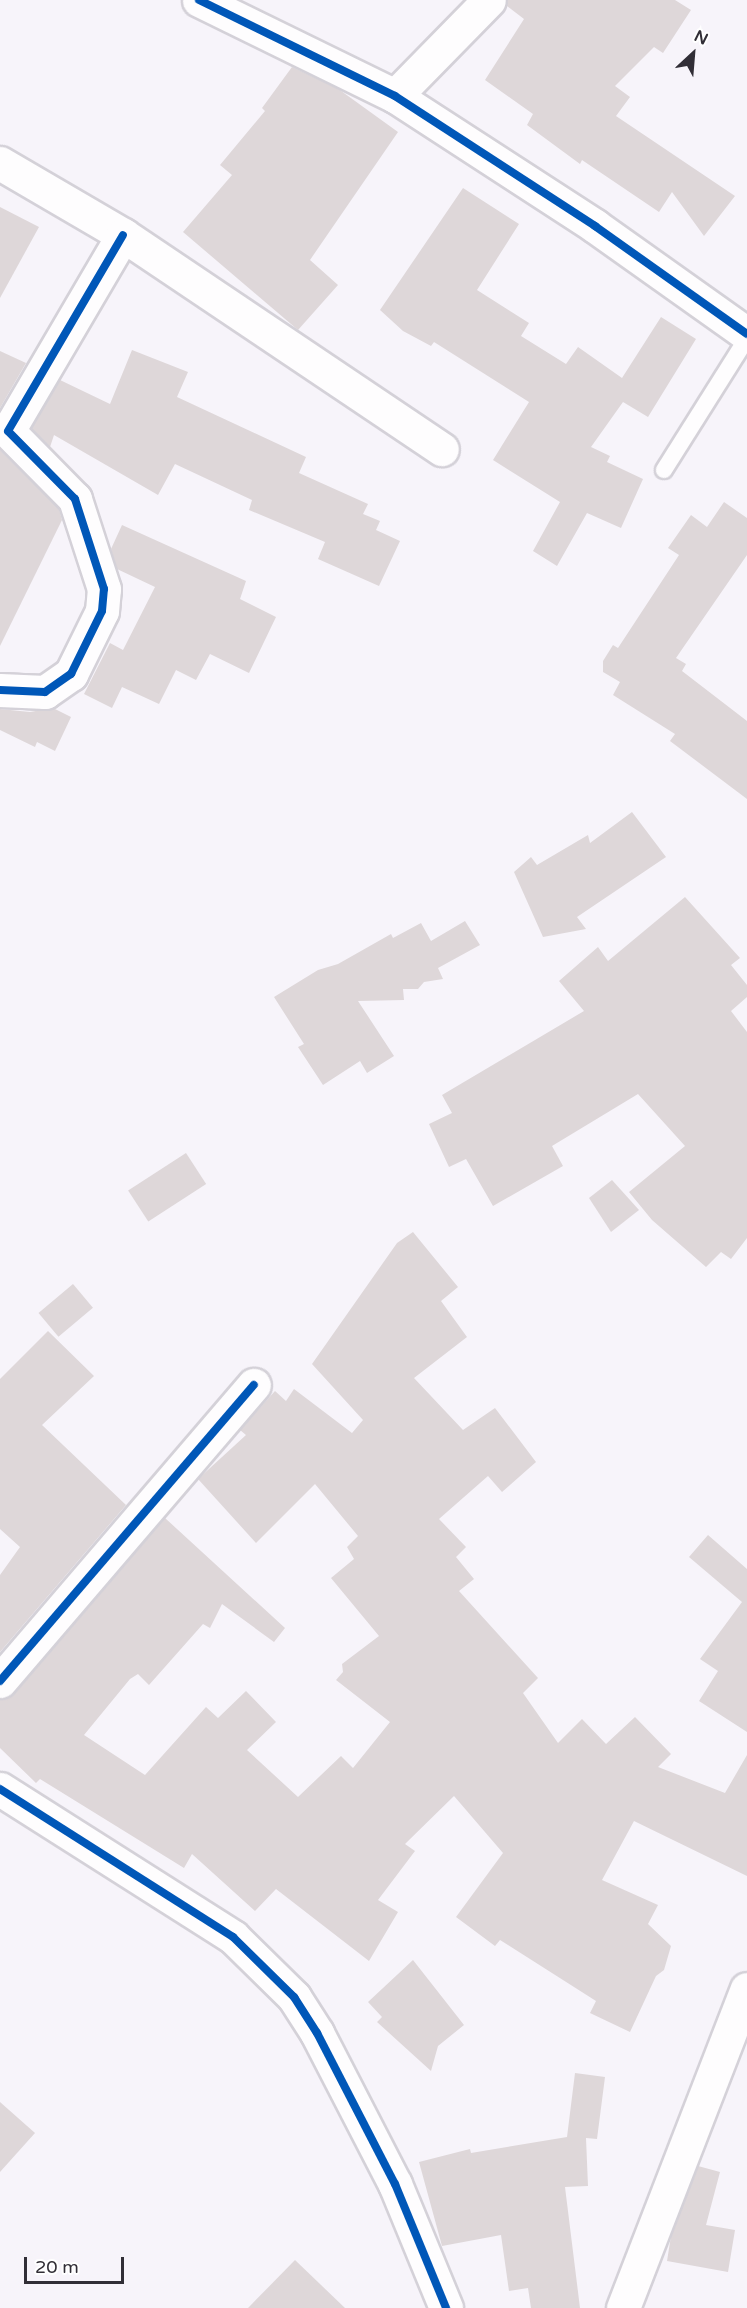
<!DOCTYPE html>
<style>
body{margin:0}
#map{position:relative;width:747px;height:2308px;overflow:hidden;background:#f7f4fa;font-family:"Varela Round",sans-serif}
div>[style]{position:absolute}
.building>*{inset:0;background:#ded7d9;transform-origin:0 0}
.roads{filter:drop-shadow(2px 0 #d4d1d8) drop-shadow(-2px 0 #d4d1d8) drop-shadow(0 2px #d4d1d8) drop-shadow(0 -2px #d4d1d8)}
.service>*{height:16px;margin:-8px;padding:0 8px;transform-origin:8px;border-radius:8px;background:#fefdfe}
.minor>*{height:33px;margin:-16.5px;padding:0 16.5px;transform-origin:16.5px;border-radius:16.5px;background:#fefdfe}
.cycleway>*{height:8px;margin:-4px;padding:0 4px;transform-origin:4px;border-radius:4px;background:#0057b8}
span{translate:-50% -50%;white-space:nowrap;text-align:center;line-height:1.15;-webkit-text-stroke:6px #fff;paint-order:stroke}
.north{position:absolute;left:663px;top:24px;width:60px;height:60px;-webkit-text-stroke:4px #fff;paint-order:stroke;rotate:26deg;font-size:16px;font-weight:700;line-height:24px;text-align:center;color:#312e36}
.north::after{content:'';display:block;margin:auto;width:21px;height:27px;background:#312e36;clip-path:polygon(50% 0,100% 100%,50% 72%,0 100%)}
.scale{position:absolute;left:24px;top:2257px;width:100px;height:27px;box-sizing:border-box;border:3px solid #312e36;border-top:0;padding-left:8px;font-size:18px;line-height:21px;white-space:nowrap;color:#312e36;-webkit-text-stroke:4px #fff;paint-order:stroke}
</style>
<div id="map">
<div class="building">
<div style="clip-path:polygon(507px 0,675px 0,691px 10px,663px 53px,654px 47px,615px 86px,630px 97px,616px 116px,735px 196px,704px 236px,672px 192px,659px 212px,582px 160px,580px 164px,527px 125px,533px 114px,485px 80px,524px 19px,507px 6px)"></div>
<div style="clip-path:polygon(292px 67px,337px 88px,398px 132px,310px 260px,338px 285px,298px 330px,183px 232px,232px 175px,220px 165px,265px 111px,262px 108px)"></div>
<div style="clip-path:polygon(463px 188px,519px 224px,477px 290px,529px 323px,521px 336px,566px 364px,578px 347px,622px 378px,661px 317px,696px 339px,648px 417px,623px 402px,591px 447px,610px 456px,607px 462px,643px 479px,621px 528px,587px 513px,557px 566px,533px 551px,560px 502px,493px 460px,529px 402px,434px 342px,431px 346px,403px 331px,380px 310px)"></div>
<div style="clip-path:polygon(0 207px,39px 227px,0 298px)"></div>
<div style="clip-path:polygon(132px 350px,188px 372px,177px 397px,306px 457px,299px 473px,368px 504px,363px 514px,380px 521px,376px 530px,400px 541px,379px 586px,318px 559px,325px 542px,249px 510px,252px 500px,175px 464px,158px 495px,54px 435px,50px 447px,31px 428px,60px 380px,110px 404px)"></div>
<div style="clip-path:polygon(0 351px,26px 363px,0 408px)"></div>
<div style="clip-path:polygon(0 450px,59px 509px,62px 520px,0 646px)"></div>
<div style="clip-path:polygon(724px 502px,747px 518px,747px 555px,676px 658px,686px 664px,682px 671px,747px 721px,747px 799px,670px 741px,675px 734px,613px 695px,620px 682px,603px 672px,603px 661px,613px 645px,618px 648px,679px 555px,668px 548px,691px 515px,707px 527px)"></div>
<div style="clip-path:polygon(122px 525px,246px 581px,240px 599px,276px 617px,249px 673px,210px 654px,196px 680px,176px 670px,159px 704px,122px 687px,112px 708px,84px 694px,110px 643px,123px 650px,155px 587px,117px 569px,111px 549px)"></div>
<div style="clip-path:polygon(53px 708px,71px 717px,55px 751px,37px 742px,35px 747px,0 730px,0 709px,30px 712px)"></div>
<div style="clip-path:polygon(632px 812px,666px 857px,577px 917px,586px 929px,543px 937px,514px 872px,531px 857px,537px 865px,588px 835px,590px 843px)"></div>
<div style="clip-path:polygon(685px 897px,740px 958px,731px 965px,747px 985px,747px 997px,731px 1011px,747px 1032px,747px 1238px,731px 1259px,721px 1252px,706px 1267px,652px 1220px,629px 1192px,685px 1146px,638px 1094px,552px 1146px,563px 1166px,493px 1206px,466px 1159px,449px 1167px,429px 1124px,452px 1113px,442px 1095px,584px 1011px,559px 981px,598px 947px,608px 961px)"></div>
<div style="clip-path:polygon(465px 921px,480px 945px,438px 968px,443px 979px,424px 982px,418px 989px,403px 989px,404px 1000px,358px 1001px,394px 1056px,367px 1073px,360px 1061px,323px 1085px,298px 1047px,304px 1044px,274px 997px,318px 970px,338px 964px,391px 934px,393px 938px,421px 923px,431px 941px)"></div>
<div style="left:186px;top:1153px;width:37px;height:69px;rotate:57deg"></div>
<div style="clip-path:polygon(612px 1180px,639px 1210px,611px 1232px,589px 1198px)"></div>
<div style="clip-path:polygon(413px 1232px,458px 1287px,441px 1301px,467px 1337px,414px 1378px,463px 1430px,495px 1408px,536px 1462px,502px 1492px,488px 1476px,439px 1519px,466px 1547px,456px 1557px,474px 1579px,459px 1591px,538px 1678px,523px 1693px,558px 1743px,582px 1719px,606px 1744px,635px 1717px,671px 1754px,658px 1767px,725px 1793px,747px 1755px,747px 1876px,634px 1821px,602px 1880px,658px 1905px,648px 1924px,671px 1946px,664px 1970px,656px 1976px,630px 2032px,590px 2013px,596px 2001px,500px 1940px,495px 1946px,456px 1917px,503px 1853px,454px 1796px,405px 1844px,415px 1851px,378px 1900px,398px 1912px,369px 1961px,276px 1889px,255px 1911px,192px 1854px,184px 1868px,40px 1779px,36px 1783px,0 1748px,0 1699px,14px 1693px,165px 1518px,285px 1628px,274px 1642px,222px 1604px,210px 1628px,203px 1624px,149px 1685px,138px 1674px,130px 1679px,84px 1735px,145px 1775px,206px 1707px,218px 1718px,246px 1691px,276px 1722px,247px 1750px,298px 1797px,341px 1756px,353px 1768px,390px 1722px,336px 1680px,343px 1672px,342px 1664px,379px 1636px,331px 1578px,354px 1559px,347px 1547px,358px 1536px,315px 1484px,256px 1543px,198px 1479px,246px 1435px,240px 1430px,275px 1391px,286px 1401px,294px 1389px,352px 1433px,363px 1420px,312px 1364px,397px 1243px)"></div>
<div style="left:73px;top:1284px;width:31px;height:45px;rotate:50deg"></div>
<div style="clip-path:polygon(48px 1331px,94px 1376px,42px 1425px,126px 1505px,0 1652px,0 1575px,20px 1547px,0 1529px,0 1379px)"></div>
<div style="clip-path:polygon(708px 1535px,747px 1569px,747px 1732px,699px 1701px,718px 1671px,700px 1659px,742px 1602px,689px 1557px)"></div>
<div style="clip-path:polygon(413px 1960px,464px 2025px,438px 2046px,431px 2071px,377px 2022px,382px 2017px,368px 2002px)"></div>
<div style="clip-path:polygon(575px 2073px,605px 2077px,597px 2139px,586px 2138px,588px 2186px,565px 2187px,580px 2308px,531px 2308px,528px 2288px,509px 2291px,501px 2235px,442px 2246px,419px 2162px,470px 2149px,471px 2153px,567px 2137px)"></div>
<div style="clip-path:polygon(0 2102px,35px 2133px,0 2172px)"></div>
<div style="clip-path:polygon(698px 2166px,720px 2172px,706px 2225px,735px 2230px,728px 2272px,667px 2261px,671px 2236px)"></div>
<div style="clip-path:polygon(295px 2260px,345px 2308px,248px 2308px)"></div>
</div>
<div class="roads">
<div class="service">
<div style="left:664px;top:470px;width:156px;rotate:-57.8deg"></div>
</div>
<div class="minor">
<div style="left:199px;top:0;width:218px;rotate:26.1deg"></div>
<div style="left:395px;top:96px;width:239px;rotate:33deg"></div>
<div style="left:595px;top:226px;width:186px;rotate:35.4deg"></div>
<div style="left:395px;top:96px;width:134px;rotate:-45.6deg"></div>
<div style="left:0;top:163px;width:143px;rotate:30.3deg"></div>
<div style="left:123px;top:235px;width:384px;rotate:33.9deg"></div>
<div style="left:0;top:690px;width:45px;rotate:2.5deg"></div>
<div style="left:45px;top:692px;width:32px;rotate:-35deg"></div>
<div style="left:71px;top:674px;width:70px;rotate:-63.8deg"></div>
<div style="left:102px;top:611px;width:22px;rotate:-85deg"></div>
<div style="left:104px;top:589px;width:95px;rotate:-107.9deg"></div>
<div style="left:75px;top:499px;width:95px;rotate:-134.6deg"></div>
<div style="left:8px;top:431px;width:227px;rotate:-59.6deg"></div>
<div style="left:0;top:1681px;width:390px;rotate:-49.4deg"></div>
<div style="left:0;top:1789px;width:276px;rotate:32.4deg"></div>
<div style="left:233px;top:1937px;width:86px;rotate:44.5deg"></div>
<div style="left:294px;top:1997px;width:43px;rotate:57.4deg"></div>
<div style="left:317px;top:2033px;width:170px;rotate:62.7deg"></div>
<div style="left:395px;top:2184px;width:134px;rotate:67.6deg"></div>
<div style="left:623px;top:2308px;width:342px;rotate:-68.8deg"></div>
</div>
</div>
<div class="cycleway">
<div style="left:199px;top:0;width:218px;rotate:26.1deg"></div>
<div style="left:395px;top:96px;width:239px;rotate:33deg"></div>
<div style="left:595px;top:226px;width:186px;rotate:35.4deg"></div>
<div style="left:0;top:690px;width:45px;rotate:2.5deg"></div>
<div style="left:45px;top:692px;width:32px;rotate:-35deg"></div>
<div style="left:71px;top:674px;width:70px;rotate:-63.8deg"></div>
<div style="left:102px;top:611px;width:22px;rotate:-85deg"></div>
<div style="left:104px;top:589px;width:95px;rotate:-107.9deg"></div>
<div style="left:75px;top:499px;width:95px;rotate:-134.6deg"></div>
<div style="left:8px;top:431px;width:227px;rotate:-59.6deg"></div>
<div style="left:0;top:1681px;width:390px;rotate:-49.4deg"></div>
<div style="left:0;top:1789px;width:276px;rotate:32.4deg"></div>
<div style="left:233px;top:1937px;width:86px;rotate:44.5deg"></div>
<div style="left:294px;top:1997px;width:43px;rotate:57.4deg"></div>
<div style="left:317px;top:2033px;width:170px;rotate:62.7deg"></div>
<div style="left:395px;top:2184px;width:134px;rotate:67.6deg"></div>
</div>
<div class="north">N</div>
<div class="scale">20 m</div>
</div>
